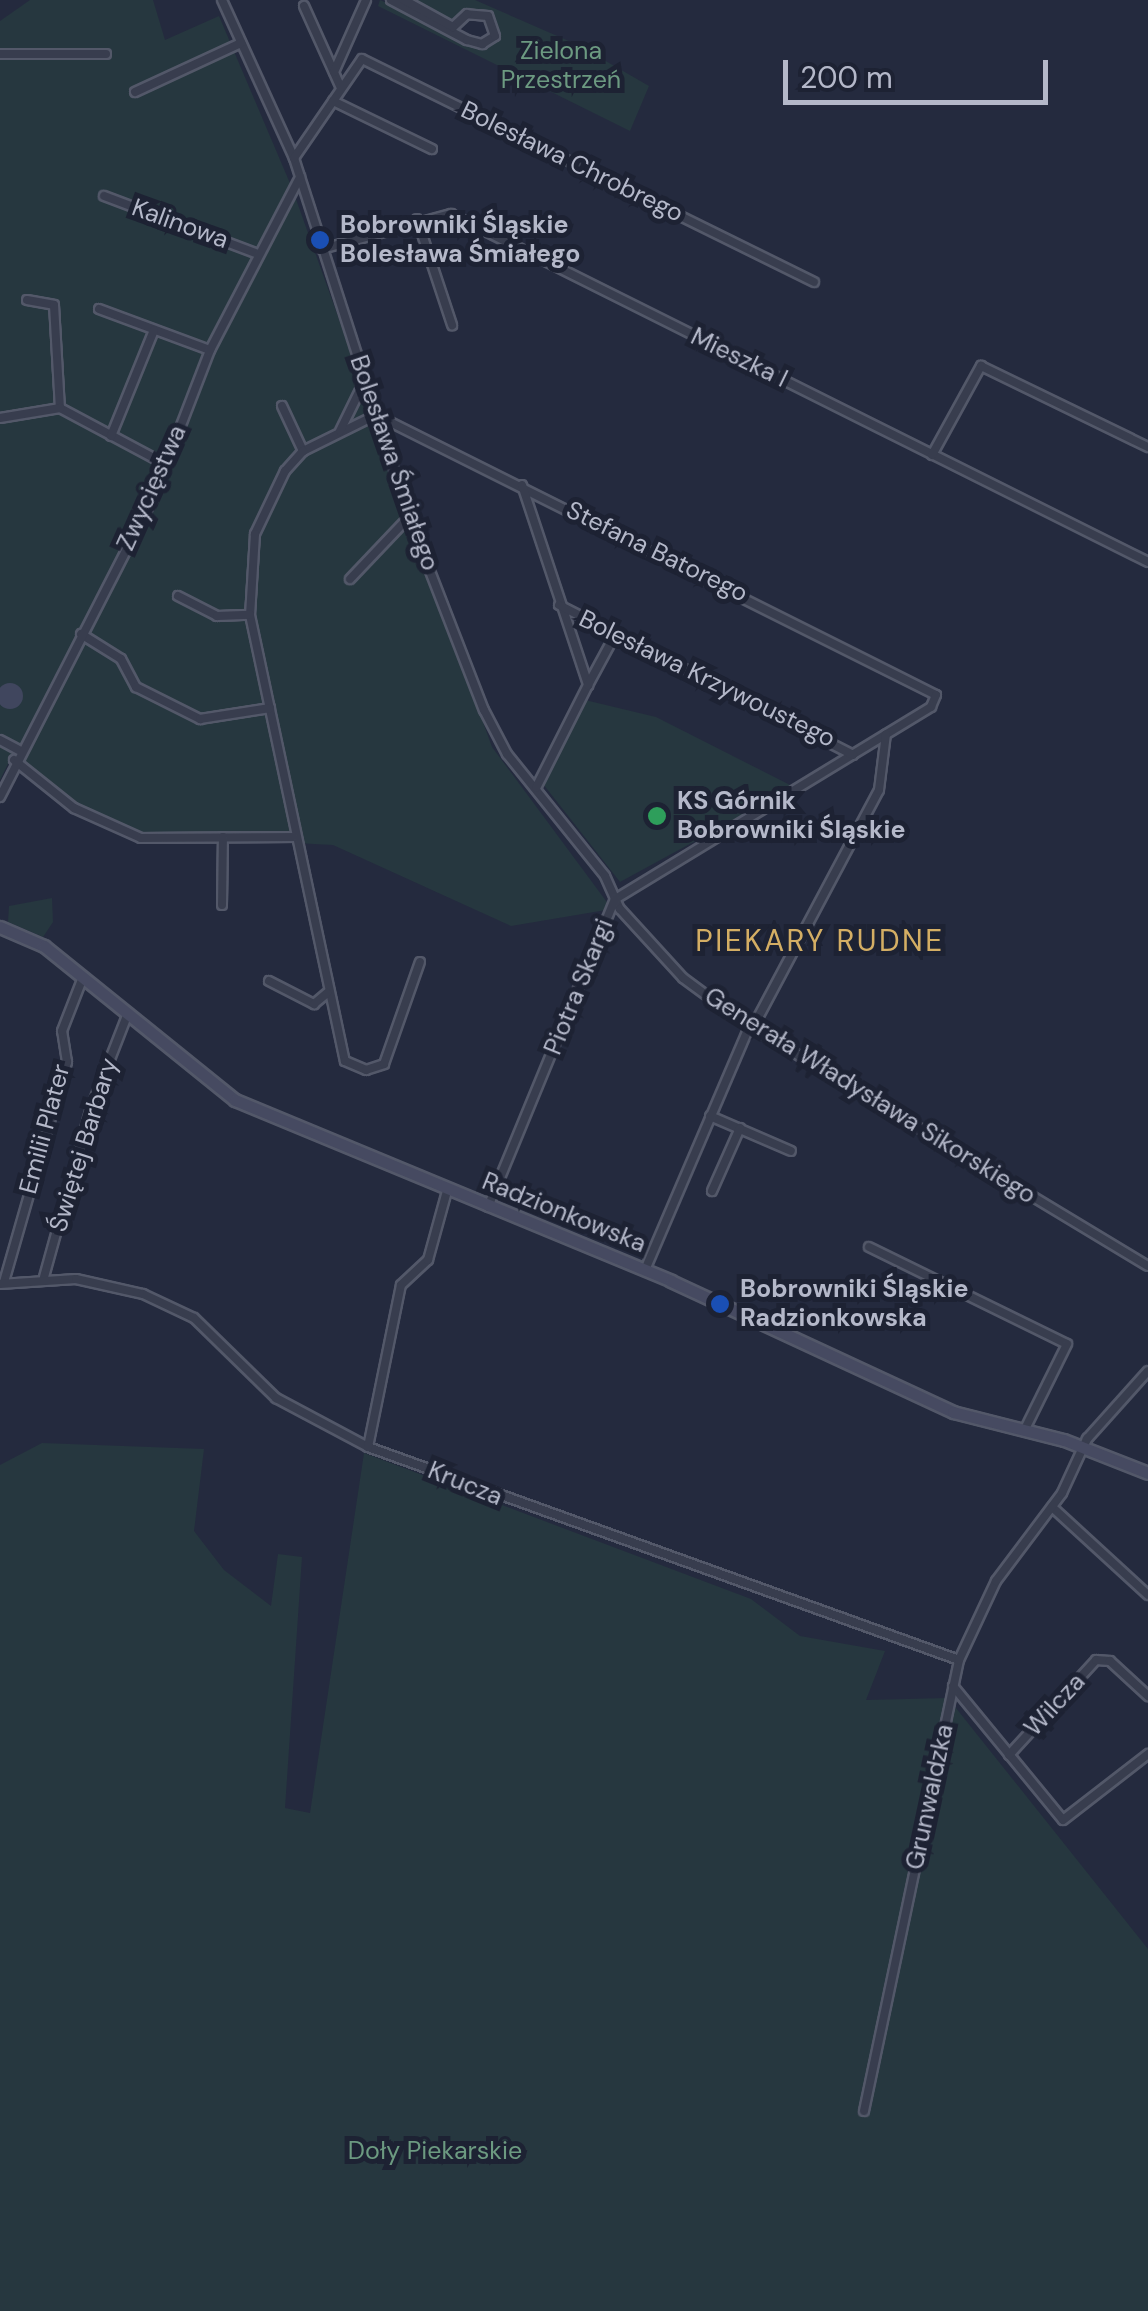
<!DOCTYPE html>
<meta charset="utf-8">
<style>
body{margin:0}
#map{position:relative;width:1148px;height:2311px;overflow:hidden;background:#242a3e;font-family:"DM Sans",sans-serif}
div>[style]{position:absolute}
.green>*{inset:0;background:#26373f}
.building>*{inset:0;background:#40465e}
.round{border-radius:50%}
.roads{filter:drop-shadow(2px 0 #535869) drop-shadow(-2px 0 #535869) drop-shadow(0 2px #535869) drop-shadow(0 -2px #535869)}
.street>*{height:8px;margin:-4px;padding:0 4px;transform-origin:4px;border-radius:4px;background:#383d4e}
.secondary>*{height:11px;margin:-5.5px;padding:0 5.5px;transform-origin:5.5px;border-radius:5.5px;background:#464a61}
.dots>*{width:28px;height:28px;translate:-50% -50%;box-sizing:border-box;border:5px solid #1d2233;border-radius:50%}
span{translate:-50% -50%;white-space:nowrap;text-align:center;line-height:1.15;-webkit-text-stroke:10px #1d2233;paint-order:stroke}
.park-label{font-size:25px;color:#6c9a81}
.street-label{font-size:25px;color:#b4b8c9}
.poi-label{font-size:25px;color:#b4b8c9;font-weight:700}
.left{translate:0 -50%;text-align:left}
.quarter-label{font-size:30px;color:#d4ae64;letter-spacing:2.5px}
.scale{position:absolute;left:783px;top:60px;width:265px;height:45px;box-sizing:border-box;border:5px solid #b4b8c9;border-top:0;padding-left:12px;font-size:30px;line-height:35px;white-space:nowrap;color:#b4b8c9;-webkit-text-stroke:8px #1d2233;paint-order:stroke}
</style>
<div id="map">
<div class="green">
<div style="clip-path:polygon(30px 0,153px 0,165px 40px,219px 16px,292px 188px,492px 747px,612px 909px,511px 926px,333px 845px,143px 835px,98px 820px,10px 760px,0 780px,0 21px)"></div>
<div style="clip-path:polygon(380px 0,479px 44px,496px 31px,493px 20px,471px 12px,457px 27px,404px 0,475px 0,578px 45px,649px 86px,630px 131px,378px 6px)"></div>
<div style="clip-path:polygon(585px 700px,656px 717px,794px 787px,620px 882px,543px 784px)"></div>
<div style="clip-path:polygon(52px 898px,53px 922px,43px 937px,8px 922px,9px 906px)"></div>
<div style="clip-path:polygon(42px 1443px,204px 1449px,194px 1531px,224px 1570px,271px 1606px,278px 1554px,302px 1557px,285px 1808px,310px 1813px,364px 1453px,751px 1599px,800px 1636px,885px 1651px,866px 1700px,948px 1698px,1148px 1949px,1148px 2311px,0 2311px,0 1465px)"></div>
</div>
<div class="building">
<div class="round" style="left:-3px;top:683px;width:26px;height:26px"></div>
</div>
<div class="roads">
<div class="street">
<div style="left:222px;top:0;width:174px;rotate:65.5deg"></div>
<div style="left:294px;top:158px;width:377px;rotate:72.2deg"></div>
<div style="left:409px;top:517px;width:207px;rotate:68.8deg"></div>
<div style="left:484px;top:710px;width:50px;rotate:62.4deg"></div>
<div style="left:507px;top:754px;width:156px;rotate:51.2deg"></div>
<div style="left:605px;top:876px;width:36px;rotate:66deg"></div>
<div style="left:620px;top:909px;width:93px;rotate:47.6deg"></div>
<div style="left:683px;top:978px;width:71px;rotate:36.4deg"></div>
<div style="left:740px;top:1020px;width:476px;rotate:31.1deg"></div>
<div style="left:391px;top:0;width:86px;rotate:27.8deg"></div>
<div style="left:467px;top:40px;width:16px;rotate:15deg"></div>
<div style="left:482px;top:44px;width:15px;rotate:-32deg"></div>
<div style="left:495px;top:36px;width:21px;rotate:-109deg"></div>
<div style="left:488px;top:16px;width:21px;rotate:-175deg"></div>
<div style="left:467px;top:14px;width:19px;rotate:137deg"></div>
<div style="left:453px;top:27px;width:56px;rotate:-151.1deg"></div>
<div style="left:304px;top:6px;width:90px;rotate:65.7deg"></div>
<div style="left:0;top:54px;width:106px"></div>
<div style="left:334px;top:72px;width:79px;rotate:-66deg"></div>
<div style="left:135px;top:92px;width:117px;rotate:-24.8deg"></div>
<div style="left:333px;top:101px;width:110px;rotate:25.9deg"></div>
<div style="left:294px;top:158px;width:120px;rotate:-55.5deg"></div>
<div style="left:362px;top:59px;width:504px;rotate:26.26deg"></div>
<div style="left:104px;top:196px;width:162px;rotate:20.6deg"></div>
<div style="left:417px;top:219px;width:112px;rotate:71.7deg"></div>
<div style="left:322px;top:249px;width:134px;rotate:-15.2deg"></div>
<div style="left:451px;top:214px;width:779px;rotate:26.53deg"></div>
<div style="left:27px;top:300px;width:27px;rotate:10deg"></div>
<div style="left:54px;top:305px;width:103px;rotate:86.7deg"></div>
<div style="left:60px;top:408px;width:119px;rotate:28.1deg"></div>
<div style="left:99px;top:309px;width:118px;rotate:20.3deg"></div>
<div style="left:282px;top:406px;width:50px;rotate:65deg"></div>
<div style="left:376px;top:415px;width:626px;rotate:26.57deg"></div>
<div style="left:936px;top:695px;width:13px;rotate:113deg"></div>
<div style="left:931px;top:707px;width:370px;rotate:148.7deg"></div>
<div style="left:615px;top:899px;width:333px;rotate:112.4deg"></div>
<div style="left:376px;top:415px;width:81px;rotate:153.7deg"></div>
<div style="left:303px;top:451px;width:27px;rotate:132deg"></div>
<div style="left:285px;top:471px;width:70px;rotate:115.5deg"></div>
<div style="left:255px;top:534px;width:81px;rotate:93.5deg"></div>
<div style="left:250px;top:615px;width:456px;rotate:78deg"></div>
<div style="left:345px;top:1061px;width:23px;rotate:23deg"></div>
<div style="left:366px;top:1070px;width:19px;rotate:-18deg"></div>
<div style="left:384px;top:1064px;width:108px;rotate:-70.6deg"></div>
<div style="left:0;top:418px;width:61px;rotate:-9.5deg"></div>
<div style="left:340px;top:431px;width:57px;rotate:-63.9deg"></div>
<div style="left:111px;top:436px;width:114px;rotate:-67.9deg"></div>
<div style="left:932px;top:455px;width:102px;rotate:-61.2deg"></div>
<div style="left:981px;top:366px;width:186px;rotate:25.9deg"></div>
<div style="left:522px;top:485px;width:211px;rotate:71.7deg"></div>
<div style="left:588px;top:685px;width:115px;rotate:116.8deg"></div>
<div style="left:350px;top:579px;width:86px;rotate:-46.4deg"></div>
<div style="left:178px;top:596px;width:44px;rotate:27.1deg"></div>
<div style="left:217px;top:616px;width:33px;rotate:-2deg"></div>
<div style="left:559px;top:605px;width:330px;rotate:27deg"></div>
<div style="left:81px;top:634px;width:47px;rotate:32deg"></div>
<div style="left:121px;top:659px;width:32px;rotate:62deg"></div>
<div style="left:136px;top:687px;width:72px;rotate:26.6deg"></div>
<div style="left:200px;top:719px;width:71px;rotate:-8.9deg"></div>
<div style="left:588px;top:685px;width:57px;rotate:-61.6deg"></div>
<div style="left:0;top:740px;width:21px;rotate:28deg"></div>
<div style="left:14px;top:760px;width:77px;rotate:38.7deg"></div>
<div style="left:74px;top:808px;width:73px;rotate:24.1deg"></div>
<div style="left:141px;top:838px;width:153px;rotate:-0.4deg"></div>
<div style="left:0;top:797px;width:336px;rotate:-62.9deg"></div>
<div style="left:153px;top:498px;width:159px;rotate:-68.9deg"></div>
<div style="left:210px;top:350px;width:195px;rotate:-62.5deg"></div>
<div style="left:222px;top:905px;width:68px;rotate:-89.2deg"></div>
<div style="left:269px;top:981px;width:51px;rotate:27.1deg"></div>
<div style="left:314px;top:1004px;width:17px;rotate:-40deg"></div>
<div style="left:753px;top:1027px;width:268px;rotate:-62deg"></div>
<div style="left:879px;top:790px;width:56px;rotate:-82.9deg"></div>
<div style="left:710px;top:1116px;width:88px;rotate:23.4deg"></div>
<div style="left:712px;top:1191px;width:69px;rotate:-66deg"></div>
<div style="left:869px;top:1247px;width:220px;rotate:26.1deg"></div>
<div style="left:1067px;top:1344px;width:97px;rotate:116.3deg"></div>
<div style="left:645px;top:1270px;width:267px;rotate:-66.8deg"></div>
<div style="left:44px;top:1277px;width:175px;rotate:-74.5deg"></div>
<div style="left:91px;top:1108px;width:102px;rotate:-68.7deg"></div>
<div style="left:4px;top:1282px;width:229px;rotate:-74deg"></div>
<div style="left:67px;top:1062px;width:31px;rotate:-99deg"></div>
<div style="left:62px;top:1031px;width:58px;rotate:-68.7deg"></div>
<div style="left:0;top:1284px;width:76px;rotate:-3.8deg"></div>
<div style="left:76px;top:1279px;width:69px;rotate:12.6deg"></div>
<div style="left:143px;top:1294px;width:56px;rotate:25.2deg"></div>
<div style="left:194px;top:1318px;width:115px;rotate:44.3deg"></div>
<div style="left:276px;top:1398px;width:104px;rotate:28deg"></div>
<div style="left:368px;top:1447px;width:628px;rotate:19.82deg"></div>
<div style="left:368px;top:1447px;width:165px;rotate:-78.5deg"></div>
<div style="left:401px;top:1285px;width:37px;rotate:-43deg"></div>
<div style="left:428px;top:1260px;width:72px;rotate:-74.6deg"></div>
<div style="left:1052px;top:1507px;width:130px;rotate:42.5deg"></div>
<div style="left:953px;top:1686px;width:173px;rotate:50.6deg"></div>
<div style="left:1063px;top:1820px;width:108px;rotate:-37.8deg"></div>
<div style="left:1009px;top:1755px;width:129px;rotate:-47.5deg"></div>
<div style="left:1096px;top:1660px;width:14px;rotate:4deg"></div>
<div style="left:1110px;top:1661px;width:52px;rotate:42.6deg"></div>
<div style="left:864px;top:2111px;width:461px;rotate:-78.1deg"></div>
<div style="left:959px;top:1660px;width:87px;rotate:-64.9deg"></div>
<div style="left:996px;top:1581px;width:110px;rotate:-53.1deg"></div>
<div style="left:1062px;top:1493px;width:60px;rotate:-65.2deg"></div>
<div style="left:1087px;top:1439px;width:91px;rotate:-48.1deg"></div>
</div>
<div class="secondary">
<div style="left:0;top:927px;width:48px;rotate:23.4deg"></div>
<div style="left:44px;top:946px;width:245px;rotate:38.9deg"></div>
<div style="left:235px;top:1100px;width:472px;rotate:22.5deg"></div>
<div style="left:671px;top:1281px;width:311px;rotate:24.9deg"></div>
<div style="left:953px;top:1412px;width:114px;rotate:14.2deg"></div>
<div style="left:1064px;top:1440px;width:90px;rotate:21.4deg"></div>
</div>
</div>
<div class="dots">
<div style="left:320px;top:240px;background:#1a4fb4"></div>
<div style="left:657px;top:816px;background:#2e9e5b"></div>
<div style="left:720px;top:1304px;background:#1a4fb4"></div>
</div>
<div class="park-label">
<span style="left:561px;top:66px">Zielona<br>Przestrzeń</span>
<span style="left:435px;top:2151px">Doły Piekarskie</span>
</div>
<div class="street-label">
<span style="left:572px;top:162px;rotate:26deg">Bolesława Chrobrego</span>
<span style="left:180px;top:224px;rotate:20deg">Kalinowa</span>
<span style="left:739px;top:358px;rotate:26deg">Mieszka I</span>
<span style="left:394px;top:463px;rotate:71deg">Bolesława Śmiałego</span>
<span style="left:152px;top:488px;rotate:-66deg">Zwycięstwa</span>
<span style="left:657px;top:552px;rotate:26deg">Stefana Batorego</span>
<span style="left:707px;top:679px;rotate:26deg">Bolesława Krzywoustego</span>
<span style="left:579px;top:987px;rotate:-68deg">Piotra Skargi</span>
<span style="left:870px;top:1096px;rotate:32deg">Generała Władysława Sikorskiego</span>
<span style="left:45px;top:1129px;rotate:-75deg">Emilii Plater</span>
<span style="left:84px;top:1145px;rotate:-73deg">Świętej Barbary</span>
<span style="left:564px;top:1213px;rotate:22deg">Radzionkowska</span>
<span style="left:465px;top:1484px;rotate:22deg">Krucza</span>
<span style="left:1055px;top:1705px;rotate:-47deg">Wilcza</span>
<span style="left:930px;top:1797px;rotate:-78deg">Grunwaldzka</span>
</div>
<div class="poi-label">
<span class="left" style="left:340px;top:240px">Bobrowniki Śląskie<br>Bolesława Śmiałego</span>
<span class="left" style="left:677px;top:816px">KS Górnik<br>Bobrowniki Śląskie</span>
<span class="left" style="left:740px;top:1304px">Bobrowniki Śląskie<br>Radzionkowska</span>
</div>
<div class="quarter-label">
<span style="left:820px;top:941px">PIEKARY RUDNE</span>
</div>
<div class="scale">200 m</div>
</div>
